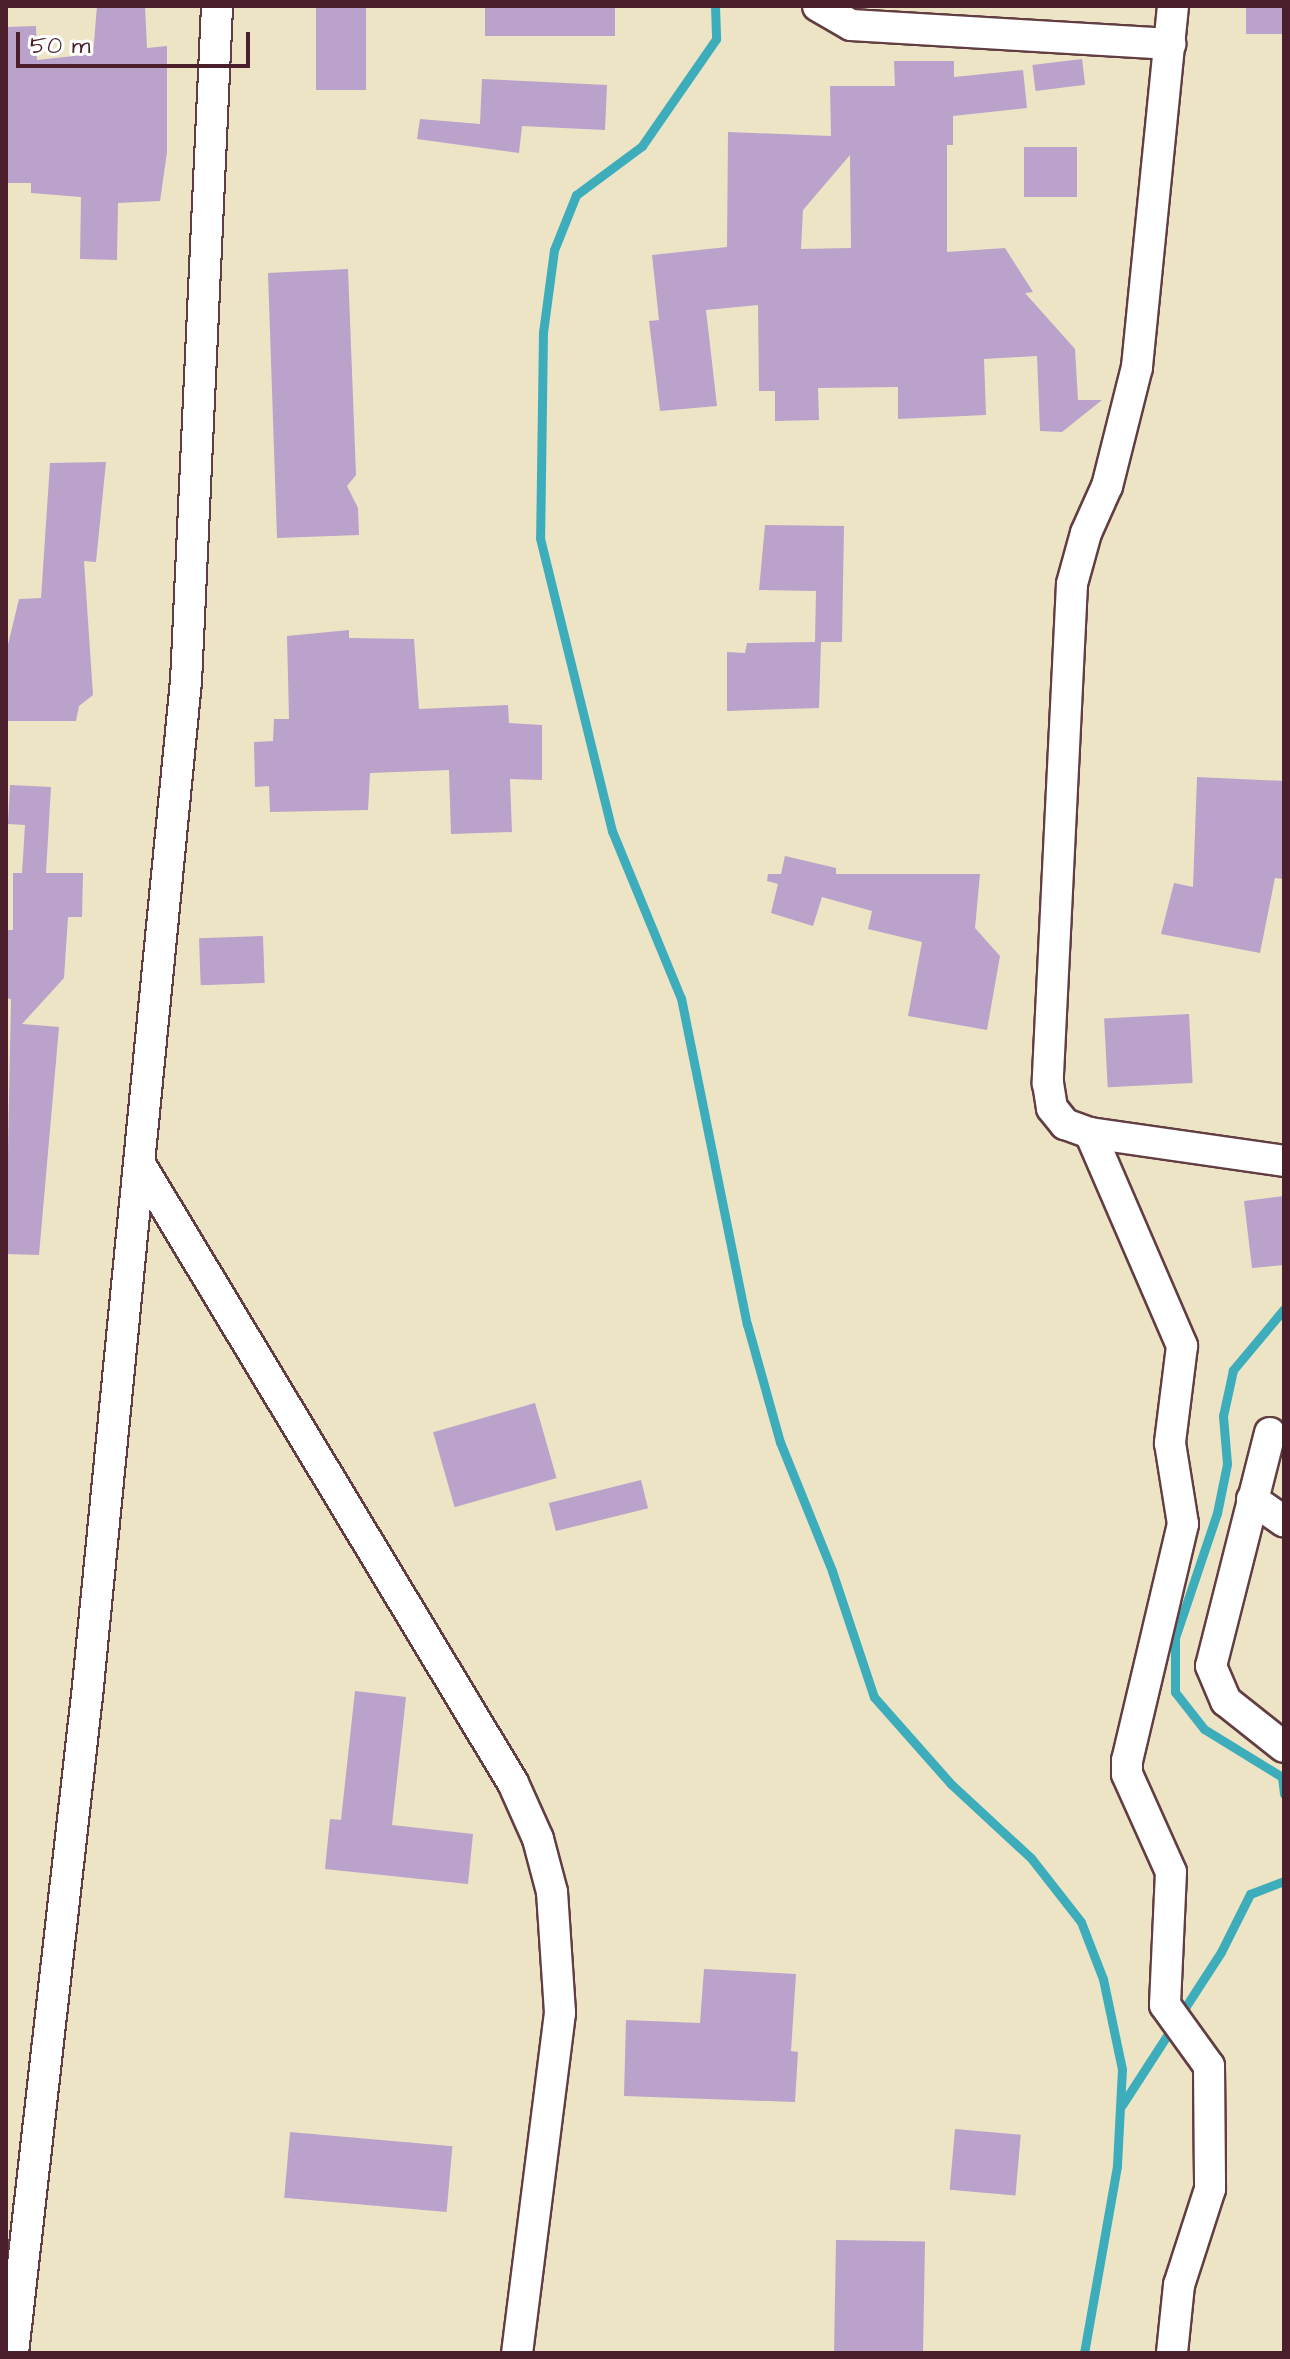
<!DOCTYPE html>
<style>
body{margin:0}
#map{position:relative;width:1290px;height:2359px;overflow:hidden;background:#ece4c5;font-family:"Architects Daughter",sans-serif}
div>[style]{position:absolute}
.stream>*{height:9px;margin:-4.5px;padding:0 4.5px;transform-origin:4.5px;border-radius:4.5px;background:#3eadbb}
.building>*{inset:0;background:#baa2cb;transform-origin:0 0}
.roads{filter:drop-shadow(2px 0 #623d42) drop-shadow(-2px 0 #623d42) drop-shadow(0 2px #623d42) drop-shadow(0 -2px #623d42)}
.minor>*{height:30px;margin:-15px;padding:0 15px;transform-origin:15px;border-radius:15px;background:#fff}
span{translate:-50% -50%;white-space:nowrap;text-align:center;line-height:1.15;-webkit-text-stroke:7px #fff;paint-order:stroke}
.frame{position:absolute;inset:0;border:8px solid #4a1f2b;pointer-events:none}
.scale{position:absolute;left:16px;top:32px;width:234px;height:36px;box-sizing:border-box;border:4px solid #4a1f2b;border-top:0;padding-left:10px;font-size:24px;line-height:28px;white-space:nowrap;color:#4a1f2b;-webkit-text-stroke:6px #fff;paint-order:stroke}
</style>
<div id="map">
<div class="stream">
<div style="left:715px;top:6px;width:33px;rotate:88deg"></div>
<div style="left:716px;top:39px;width:130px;rotate:124.7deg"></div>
<div style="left:642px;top:146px;width:82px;rotate:143.4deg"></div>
<div style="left:576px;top:195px;width:59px;rotate:111.8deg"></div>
<div style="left:554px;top:250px;width:83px;rotate:97.6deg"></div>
<div style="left:543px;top:332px;width:206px;rotate:90.8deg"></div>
<div style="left:540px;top:538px;width:302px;rotate:76.2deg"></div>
<div style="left:612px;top:831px;width:181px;rotate:67.6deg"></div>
<div style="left:681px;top:998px;width:333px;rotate:78.6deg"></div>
<div style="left:747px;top:1324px;width:123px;rotate:74.4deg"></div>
<div style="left:780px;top:1442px;width:139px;rotate:68deg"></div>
<div style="left:832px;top:1571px;width:133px;rotate:71.6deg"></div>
<div style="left:874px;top:1697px;width:116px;rotate:48.5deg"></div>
<div style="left:951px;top:1784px;width:109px;rotate:42.8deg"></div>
<div style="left:1031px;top:1858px;width:81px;rotate:52deg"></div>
<div style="left:1081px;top:1922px;width:61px;rotate:68.9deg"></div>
<div style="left:1103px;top:1979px;width:92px;rotate:78.1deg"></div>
<div style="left:1122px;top:2069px;width:97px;rotate:93deg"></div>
<div style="left:1117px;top:2166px;width:190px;rotate:100deg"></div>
<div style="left:1284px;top:1309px;width:80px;rotate:129.9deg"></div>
<div style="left:1233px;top:1370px;width:47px;rotate:102.3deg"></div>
<div style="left:1223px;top:1416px;width:48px;rotate:85.2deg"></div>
<div style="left:1227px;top:1464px;width:50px;rotate:101.5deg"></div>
<div style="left:1217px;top:1513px;width:132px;rotate:108.6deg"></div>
<div style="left:1175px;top:1638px;width:54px;rotate:90deg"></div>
<div style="left:1175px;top:1692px;width:47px;rotate:51.9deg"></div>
<div style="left:1204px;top:1729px;width:92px;rotate:31.6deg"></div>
<div style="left:1282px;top:1777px;width:17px;rotate:83deg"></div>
<div style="left:1122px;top:2105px;width:182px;rotate:-57.1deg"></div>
<div style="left:1221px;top:1952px;width:65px;rotate:-63.4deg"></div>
<div style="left:1250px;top:1894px;width:36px;rotate:-21deg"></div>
</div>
<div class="building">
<div style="clip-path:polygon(97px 6px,145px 6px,147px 48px,167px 46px,167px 152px,160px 201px,118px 203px,117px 260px,80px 259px,81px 197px,31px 193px,31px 183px,6px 183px,6px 27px,36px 26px,37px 60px,93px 54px)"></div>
<div style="left:316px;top:6px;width:50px;height:84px"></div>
<div style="left:485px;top:6px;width:130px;height:30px"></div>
<div style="left:1246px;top:6px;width:38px;height:28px"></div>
<div style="left:1082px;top:59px;width:26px;height:50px;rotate:83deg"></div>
<div style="clip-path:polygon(evenodd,894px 61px,954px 61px,954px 77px,1023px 70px,1027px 108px,953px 116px,953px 145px,947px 145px,947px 252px,1005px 248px,1033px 292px,1025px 293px,1075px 349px,1078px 400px,1102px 400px,1062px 432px,1040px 431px,1037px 356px,984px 359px,986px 415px,898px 419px,898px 387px,818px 388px,819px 420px,775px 421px,775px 391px,759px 391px,758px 305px,706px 310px,717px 406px,660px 411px,649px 321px,659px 320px,652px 255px,727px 247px,728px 132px,831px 136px,830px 86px,895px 86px,894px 61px,850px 155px,851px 248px,801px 249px,803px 210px,850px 155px)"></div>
<div style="clip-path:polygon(482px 79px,607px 85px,605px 130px,522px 126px,519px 153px,417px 139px,420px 119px,480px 124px)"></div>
<div style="left:1024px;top:147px;width:53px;height:50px"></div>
<div style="clip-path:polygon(348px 269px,356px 475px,347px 486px,358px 508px,359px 535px,277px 538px,268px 273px)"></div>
<div style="clip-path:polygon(106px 462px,96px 562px,84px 561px,93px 695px,79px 706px,76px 721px,6px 721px,6px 653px,19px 599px,41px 598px,50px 463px)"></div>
<div style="clip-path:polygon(765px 525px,844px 526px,842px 642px,821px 642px,819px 708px,727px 711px,727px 652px,745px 653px,747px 643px,815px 642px,816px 591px,759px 590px)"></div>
<div style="clip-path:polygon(349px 630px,349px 638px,414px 639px,419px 709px,508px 705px,509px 723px,542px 725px,542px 780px,510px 779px,512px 832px,451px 834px,449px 770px,370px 773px,368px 810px,270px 812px,269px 786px,255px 787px,254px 742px,273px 741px,274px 719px,289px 719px,287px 636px)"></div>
<div style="clip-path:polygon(1197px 777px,1284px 781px,1284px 879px,1275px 878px,1260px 953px,1161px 934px,1174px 883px,1193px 887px)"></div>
<div style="clip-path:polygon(10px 785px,51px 787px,46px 873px,83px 873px,82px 917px,68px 917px,64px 978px,22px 1024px,59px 1027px,39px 1255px,6px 1254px,11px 999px,6px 998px,6px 930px,13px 930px,13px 873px,22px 873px,25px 825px,8px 824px)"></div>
<div style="clip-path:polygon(785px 856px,836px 868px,836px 874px,980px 874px,975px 928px,1000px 956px,987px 1030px,908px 1016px,922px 942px,868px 929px,872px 911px,822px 897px,813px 926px,771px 913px,778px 884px,767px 881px,768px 874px,781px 874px)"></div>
<div style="left:263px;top:936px;width:47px;height:64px;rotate:88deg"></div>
<div style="left:1189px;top:1014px;width:69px;height:85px;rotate:87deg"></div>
<div style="clip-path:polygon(1284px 1196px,1284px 1265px,1252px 1268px,1244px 1201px)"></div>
<div style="left:535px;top:1403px;width:78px;height:106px;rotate:74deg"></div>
<div style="left:641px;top:1480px;width:29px;height:95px;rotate:76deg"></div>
<div style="clip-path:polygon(355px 1691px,406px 1697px,392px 1825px,473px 1834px,468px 1884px,325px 1869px,330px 1819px,341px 1820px)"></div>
<div style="clip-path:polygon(704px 1969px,796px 1974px,791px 2051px,798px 2052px,795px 2102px,624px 2096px,626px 2020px,700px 2023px)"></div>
<div style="left:955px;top:2129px;width:66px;height:61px;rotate:5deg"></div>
<div style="left:290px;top:2132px;width:163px;height:66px;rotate:5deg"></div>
<div style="left:836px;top:2240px;width:89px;height:113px;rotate:1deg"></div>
</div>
<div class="roads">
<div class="minor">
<div style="left:818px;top:6px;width:38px;rotate:30deg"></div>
<div style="left:851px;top:25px;width:320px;rotate:3.4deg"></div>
<div style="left:1173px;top:6px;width:363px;rotate:95.7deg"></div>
<div style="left:1137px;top:367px;width:123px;rotate:104.1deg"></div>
<div style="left:1107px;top:486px;width:51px;rotate:114.1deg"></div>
<div style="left:1086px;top:533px;width:53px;rotate:105.4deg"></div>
<div style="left:1072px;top:584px;width:500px;rotate:92.8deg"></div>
<div style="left:1048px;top:1083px;width:25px;rotate:81deg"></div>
<div style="left:1052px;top:1108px;width:21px;rotate:51deg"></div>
<div style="left:1065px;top:1124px;width:27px;rotate:20deg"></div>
<div style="left:1090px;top:1133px;width:196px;rotate:8.2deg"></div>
<div style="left:1090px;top:1133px;width:232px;rotate:66.6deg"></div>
<div style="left:1182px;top:1346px;width:98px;rotate:97.1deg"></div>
<div style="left:1170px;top:1443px;width:82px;rotate:80.9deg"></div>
<div style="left:1183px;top:1524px;width:243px;rotate:103.3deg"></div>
<div style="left:1127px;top:1760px;width:14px;rotate:90deg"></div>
<div style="left:1127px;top:1774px;width:107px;rotate:65.8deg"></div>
<div style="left:1171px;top:1872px;width:133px;rotate:92.6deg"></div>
<div style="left:1165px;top:2005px;width:75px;rotate:54.2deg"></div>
<div style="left:1209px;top:2066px;width:123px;rotate:89.5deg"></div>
<div style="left:1210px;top:2189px;width:101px;rotate:107.9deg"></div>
<div style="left:1179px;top:2285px;width:68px;rotate:95.9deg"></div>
<div style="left:141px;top:1166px;width:720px;rotate:58.91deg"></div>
<div style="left:513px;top:1783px;width:61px;rotate:65.9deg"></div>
<div style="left:538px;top:1839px;width:55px;rotate:75.2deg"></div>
<div style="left:552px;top:1892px;width:121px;rotate:86.2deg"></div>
<div style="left:560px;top:2013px;width:343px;rotate:97.2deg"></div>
<div style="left:1270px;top:1433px;width:240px;rotate:104.2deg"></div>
<div style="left:1211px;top:1666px;width:38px;rotate:67deg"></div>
<div style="left:1226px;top:1701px;width:74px;rotate:38.4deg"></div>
<div style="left:1252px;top:1499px;width:39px;rotate:35deg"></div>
<div style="left:13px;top:2353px;width:671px;rotate:-83.58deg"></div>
<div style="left:88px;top:1686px;width:1009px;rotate:-84.43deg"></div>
<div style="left:186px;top:682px;width:677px;rotate:-87.37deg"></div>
</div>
</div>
<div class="frame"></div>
<div class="scale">50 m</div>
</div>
